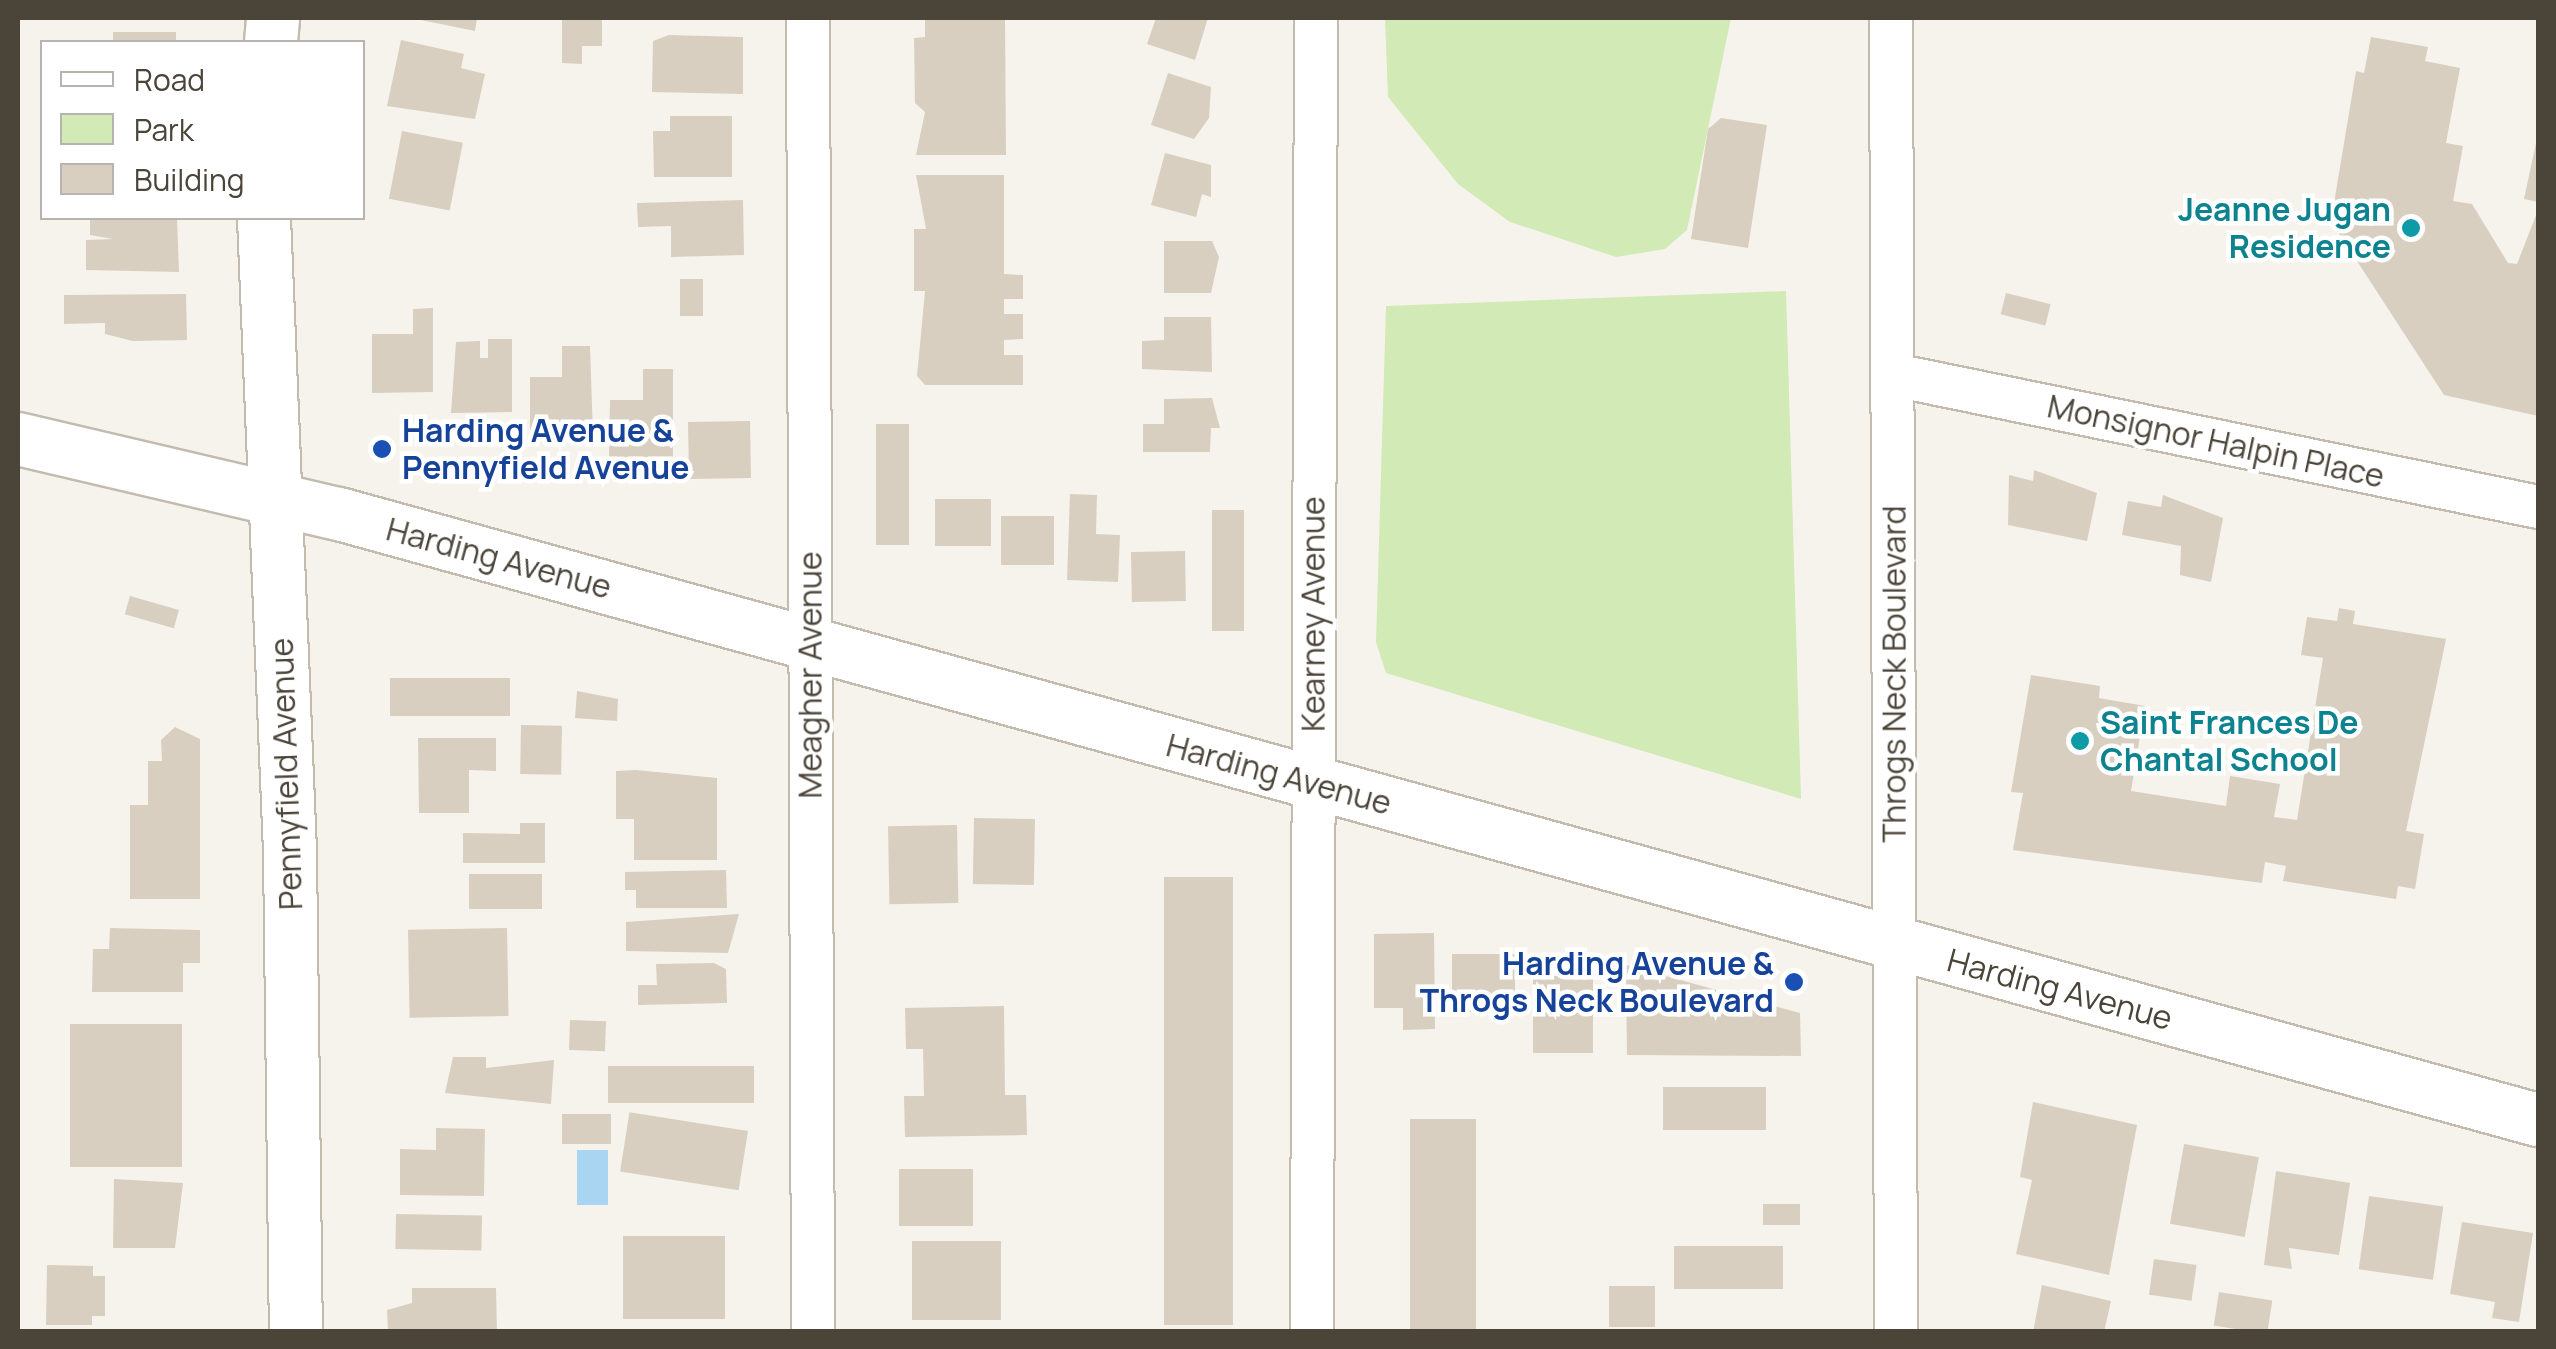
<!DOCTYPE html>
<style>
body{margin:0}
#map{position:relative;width:2556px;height:1349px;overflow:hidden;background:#f6f3ec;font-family:Manrope,sans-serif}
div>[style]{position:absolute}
.green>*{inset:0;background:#d2eab5}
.water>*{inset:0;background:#a9d4f2;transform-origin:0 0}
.building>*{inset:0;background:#d8cfc1;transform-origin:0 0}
.roads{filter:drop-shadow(2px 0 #c2bbae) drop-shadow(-2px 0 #c2bbae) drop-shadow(0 2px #c2bbae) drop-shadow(0 -2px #c2bbae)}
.minor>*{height:42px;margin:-21px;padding:0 21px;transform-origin:21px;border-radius:21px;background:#fff}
.tertiary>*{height:52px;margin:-26px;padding:0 26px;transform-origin:26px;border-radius:26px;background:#fff}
.dots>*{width:28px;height:28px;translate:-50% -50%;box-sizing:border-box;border:5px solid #fff;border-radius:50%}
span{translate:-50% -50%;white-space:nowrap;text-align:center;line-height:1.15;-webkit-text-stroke:9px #fff;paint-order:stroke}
.culture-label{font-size:32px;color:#0d838f;font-weight:700}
.right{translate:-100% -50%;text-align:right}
.left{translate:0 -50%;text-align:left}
.transit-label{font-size:32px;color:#164399;font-weight:700}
.street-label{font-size:32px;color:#4b4439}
.frame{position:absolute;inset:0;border:20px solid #4b4439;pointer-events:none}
.legend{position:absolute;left:40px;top:40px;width:325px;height:180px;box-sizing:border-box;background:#fff;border:2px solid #b7b4b0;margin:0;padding:12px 18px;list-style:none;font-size:30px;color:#4b4439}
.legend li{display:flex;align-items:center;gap:20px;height:50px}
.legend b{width:50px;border:2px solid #b7b4b0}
</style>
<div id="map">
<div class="green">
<div style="clip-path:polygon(1385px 18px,1731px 18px,1687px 230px,1665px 249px,1616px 257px,1510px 222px,1458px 184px,1388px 97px)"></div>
<div style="clip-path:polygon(1786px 291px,1801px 799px,1386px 673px,1376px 642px,1386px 306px)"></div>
</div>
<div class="water">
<div style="left:577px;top:1150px;width:31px;height:55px"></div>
</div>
<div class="building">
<div style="clip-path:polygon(411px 18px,477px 18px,475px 31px)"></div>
<div style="clip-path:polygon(562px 18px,602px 18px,602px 46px,582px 46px,582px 64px,562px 63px)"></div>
<div style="clip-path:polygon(925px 18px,1005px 18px,1006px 155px,916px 155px,925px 112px,915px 103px,914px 38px,925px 37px)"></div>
<div style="clip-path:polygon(1156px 18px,1208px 18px,1195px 60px,1147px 44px)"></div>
<div style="left:176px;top:32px;width:10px;height:63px;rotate:90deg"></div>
<div style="clip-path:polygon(669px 35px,743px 37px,743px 94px,652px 92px,653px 41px)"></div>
<div style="clip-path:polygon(2371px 37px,2428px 47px,2425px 61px,2460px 68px,2446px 143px,2463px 146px,2453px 201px,2472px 204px,2508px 263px,2517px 264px,2538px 210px,2538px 416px,2444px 395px,2331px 221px,2356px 71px,2364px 73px)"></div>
<div style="clip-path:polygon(401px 40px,464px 54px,461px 68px,485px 74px,475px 119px,387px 106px)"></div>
<div style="clip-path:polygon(1168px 73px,1211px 87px,1209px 118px,1194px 139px,1151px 125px)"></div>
<div style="clip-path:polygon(670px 116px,732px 116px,732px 177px,654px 177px,653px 131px,670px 131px)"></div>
<div style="clip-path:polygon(1721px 118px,1767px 125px,1748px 248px,1691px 239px,1708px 129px)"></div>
<div style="left:402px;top:131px;width:62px;height:69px;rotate:11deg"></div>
<div style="clip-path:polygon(2537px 138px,2538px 138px,2538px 202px,2524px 199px)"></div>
<div style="clip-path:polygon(1165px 153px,1211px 165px,1211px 197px,1202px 194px,1196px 217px,1151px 205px)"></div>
<div style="clip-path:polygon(916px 175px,1004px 175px,1004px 274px,1023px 275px,1023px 299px,1004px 299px,1004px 314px,1023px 314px,1023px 339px,1004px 340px,1004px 355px,1023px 355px,1023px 385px,925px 385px,917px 376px,925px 291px,914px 291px,914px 229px,926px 229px)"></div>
<div style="clip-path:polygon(743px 200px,744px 255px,671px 257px,671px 226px,638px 227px,637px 203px)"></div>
<div style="clip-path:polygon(90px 218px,177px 218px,179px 272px,86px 270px,86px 240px,113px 239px,90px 235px)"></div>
<div style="clip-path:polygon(1164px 241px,1212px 241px,1219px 257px,1211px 293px,1164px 293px)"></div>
<div style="left:680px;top:279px;width:23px;height:37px"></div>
<div style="left:2006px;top:293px;width:46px;height:22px;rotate:14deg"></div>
<div style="clip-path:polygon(186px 294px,187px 340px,133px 341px,105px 334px,105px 323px,64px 324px,64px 295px)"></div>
<div style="clip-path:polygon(433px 308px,433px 392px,372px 393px,372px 334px,413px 334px,413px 309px)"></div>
<div style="clip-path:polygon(1164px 317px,1211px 317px,1212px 372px,1142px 369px,1142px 341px,1164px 340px)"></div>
<div style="clip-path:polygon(488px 339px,512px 339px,512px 412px,451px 413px,456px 342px,480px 341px,480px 358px,488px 358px)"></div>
<div style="clip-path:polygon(562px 346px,590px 346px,593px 435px,530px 435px,530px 377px,562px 377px)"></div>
<div style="clip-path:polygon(643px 369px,673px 369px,673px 457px,609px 457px,610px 400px,643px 400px)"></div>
<div style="clip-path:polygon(1212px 398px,1220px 428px,1211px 428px,1210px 452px,1143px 452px,1143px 424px,1164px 424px,1164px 399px)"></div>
<div style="left:750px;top:421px;width:57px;height:62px;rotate:89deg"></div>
<div style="left:876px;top:424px;width:33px;height:121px"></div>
<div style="clip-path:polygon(2034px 470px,2097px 493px,2087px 541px,2008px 525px,2009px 475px,2033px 481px)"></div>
<div style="clip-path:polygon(1070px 494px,1097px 495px,1096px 534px,1120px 535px,1118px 582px,1067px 580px)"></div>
<div style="clip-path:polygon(2163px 495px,2223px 518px,2211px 582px,2180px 575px,2181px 546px,2122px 535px,2128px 501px,2161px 507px)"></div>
<div style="left:935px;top:499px;width:56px;height:47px"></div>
<div style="left:1212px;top:510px;width:32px;height:121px"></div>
<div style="left:1001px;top:516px;width:53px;height:49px"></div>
<div style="left:1185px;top:551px;width:50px;height:54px;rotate:89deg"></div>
<div style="left:130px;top:596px;width:51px;height:19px;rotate:16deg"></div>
<div style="clip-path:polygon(2339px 608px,2355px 611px,2353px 624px,2446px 639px,2406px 831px,2424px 834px,2415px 889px,2398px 886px,2396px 899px,2283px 881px,2286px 866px,2265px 862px,2262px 883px,2013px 850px,2023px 793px,2011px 792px,2031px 675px,2100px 686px,2099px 698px,2145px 706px,2131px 791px,2226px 806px,2230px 776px,2280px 784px,2274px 817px,2297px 820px,2323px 658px,2301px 655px,2307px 617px,2337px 621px)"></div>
<div style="left:510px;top:678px;width:38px;height:120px;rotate:90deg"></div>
<div style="clip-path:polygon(577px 691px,618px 699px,617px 721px,575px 718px)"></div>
<div style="left:521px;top:725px;width:41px;height:49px;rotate:1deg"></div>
<div style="clip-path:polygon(175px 727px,200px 739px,200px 899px,130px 899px,130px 805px,148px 805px,148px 761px,162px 761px,161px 740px)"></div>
<div style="clip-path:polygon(418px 738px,496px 738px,496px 771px,469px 770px,469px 813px,419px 813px)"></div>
<div style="clip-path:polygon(636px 770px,717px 778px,717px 860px,634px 860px,634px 819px,616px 819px,616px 771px)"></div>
<div style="left:974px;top:818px;width:61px;height:66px;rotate:1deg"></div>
<div style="clip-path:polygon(520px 823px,545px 823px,545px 863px,463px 863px,463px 833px,520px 834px)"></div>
<div style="left:957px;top:825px;width:78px;height:69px;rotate:89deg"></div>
<div style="clip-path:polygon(726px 870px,727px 908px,636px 908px,636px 890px,625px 890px,625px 872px)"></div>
<div style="left:469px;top:874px;width:73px;height:35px"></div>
<div style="left:1233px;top:877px;width:448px;height:69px;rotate:90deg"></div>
<div style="clip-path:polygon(739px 914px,728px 953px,626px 951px,626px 922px)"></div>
<div style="clip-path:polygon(110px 928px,200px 930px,200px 963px,183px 963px,183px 992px,92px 992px,93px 949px,109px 949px)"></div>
<div style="left:507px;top:928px;width:88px;height:99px;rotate:89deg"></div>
<div style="clip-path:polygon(1434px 933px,1435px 1029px,1403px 1030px,1403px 1008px,1374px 1008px,1374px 934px)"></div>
<div style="left:1452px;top:954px;width:63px;height:58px"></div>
<div style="clip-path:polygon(714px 963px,726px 969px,727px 1003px,638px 1005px,638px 985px,657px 985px,656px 964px)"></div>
<div style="clip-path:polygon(1626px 965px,1800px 1013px,1801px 1056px,1627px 1055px)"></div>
<div style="left:1533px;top:976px;width:60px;height:77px"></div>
<div style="clip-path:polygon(1004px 1006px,1005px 1095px,1026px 1095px,1027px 1135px,905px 1137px,904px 1096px,924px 1096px,923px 1049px,906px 1049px,905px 1008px)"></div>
<div style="left:570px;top:1020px;width:36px;height:30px;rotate:2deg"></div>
<div style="left:182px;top:1024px;width:143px;height:112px;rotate:90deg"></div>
<div style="clip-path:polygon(453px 1057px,486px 1057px,486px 1068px,554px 1060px,551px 1104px,445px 1093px)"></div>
<div style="left:754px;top:1066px;width:37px;height:146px;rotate:90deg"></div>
<div style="left:1663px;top:1087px;width:103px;height:43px"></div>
<div style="clip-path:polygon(2033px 1102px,2137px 1125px,2109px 1275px,2016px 1254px,2032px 1180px,2020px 1177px)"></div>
<div style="left:611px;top:1114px;width:30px;height:49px;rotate:90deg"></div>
<div style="left:1410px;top:1119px;width:66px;height:213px"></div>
<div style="clip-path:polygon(436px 1128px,485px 1129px,484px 1196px,400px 1195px,400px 1149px,436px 1150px)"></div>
<div style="left:748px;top:1131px;width:60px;height:120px;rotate:99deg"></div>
<div style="left:2184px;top:1144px;width:76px;height:81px;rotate:10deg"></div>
<div style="left:899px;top:1169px;width:74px;height:57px"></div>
<div style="clip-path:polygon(2276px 1171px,2350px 1183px,2339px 1255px,2289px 1248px,2292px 1269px,2264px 1265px)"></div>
<div style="clip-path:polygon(114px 1179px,183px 1183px,175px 1248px,113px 1248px)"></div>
<div style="left:2369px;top:1196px;width:75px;height:74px;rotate:8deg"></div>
<div style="left:1763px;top:1204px;width:37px;height:21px"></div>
<div style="left:396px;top:1214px;width:86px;height:35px;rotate:1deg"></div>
<div style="clip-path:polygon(2462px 1222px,2533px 1233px,2519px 1322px,2492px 1318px,2495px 1302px,2450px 1294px)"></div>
<div style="left:623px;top:1236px;width:102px;height:83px"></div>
<div style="left:912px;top:1241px;width:89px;height:79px"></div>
<div style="left:1783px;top:1246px;width:43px;height:109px;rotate:90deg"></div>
<div style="left:2154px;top:1259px;width:43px;height:36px;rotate:8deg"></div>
<div style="clip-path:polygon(47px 1265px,93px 1266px,93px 1276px,105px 1276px,105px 1316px,92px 1316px,92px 1325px,46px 1325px)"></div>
<div style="clip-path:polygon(2042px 1285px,2111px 1301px,2104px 1332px,2033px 1332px)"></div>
<div style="left:1655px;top:1286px;width:41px;height:46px;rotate:90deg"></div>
<div style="clip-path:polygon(412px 1288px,496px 1288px,497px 1332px,388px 1332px,387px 1310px,412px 1303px)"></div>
<div style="left:2219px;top:1292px;width:54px;height:34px;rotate:9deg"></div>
</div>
<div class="roads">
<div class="minor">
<div style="left:808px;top:18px;width:1314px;rotate:89.78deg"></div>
<div style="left:1891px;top:18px;width:1314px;rotate:89.78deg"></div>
<div style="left:1894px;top:375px;width:657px;rotate:11.58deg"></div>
<div style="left:1312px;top:1332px;width:1314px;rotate:-89.83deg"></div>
</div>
<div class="tertiary">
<div style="left:271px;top:42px;width:24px;rotate:-85deg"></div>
<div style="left:264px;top:218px;width:635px;rotate:87.65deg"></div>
<div style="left:290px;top:852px;width:480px;rotate:89.3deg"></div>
<div style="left:18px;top:439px;width:330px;rotate:13.2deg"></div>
<div style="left:339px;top:514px;width:2281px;rotate:15.41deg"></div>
</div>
</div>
<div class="dots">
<div style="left:2411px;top:228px;background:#0f9aa8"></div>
<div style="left:382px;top:449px;background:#1a4fb4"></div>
<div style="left:2080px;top:741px;background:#0f9aa8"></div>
<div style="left:1794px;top:982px;background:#1a4fb4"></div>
</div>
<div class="culture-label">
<span class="right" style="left:2391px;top:228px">Jeanne Jugan<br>Residence</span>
<span class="left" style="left:2100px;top:741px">Saint Frances De<br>Chantal School</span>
</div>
<div class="transit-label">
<span class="left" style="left:402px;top:449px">Harding Avenue &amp;<br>Pennyfield Avenue</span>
<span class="right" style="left:1774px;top:982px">Harding Avenue &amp;<br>Throgs Neck Boulevard</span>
</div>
<div class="street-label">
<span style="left:2216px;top:441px;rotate:12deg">Monsignor Halpin Place</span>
<span style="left:499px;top:558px;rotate:15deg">Harding Avenue</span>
<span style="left:1313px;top:614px;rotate:-90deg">Kearney Avenue</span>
<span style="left:1894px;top:674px;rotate:-90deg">Throgs Neck Boulevard</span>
<span style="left:810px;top:675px;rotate:-90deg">Meagher Avenue</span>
<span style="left:286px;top:774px;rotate:-92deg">Pennyfield Avenue</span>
<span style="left:1279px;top:774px;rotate:15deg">Harding Avenue</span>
<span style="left:2060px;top:989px;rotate:15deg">Harding Avenue</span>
</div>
<div class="frame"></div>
<ul class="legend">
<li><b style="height:12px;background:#fff"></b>Road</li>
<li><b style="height:28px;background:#d2eab5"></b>Park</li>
<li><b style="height:28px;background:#d8cfc1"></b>Building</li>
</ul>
</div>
